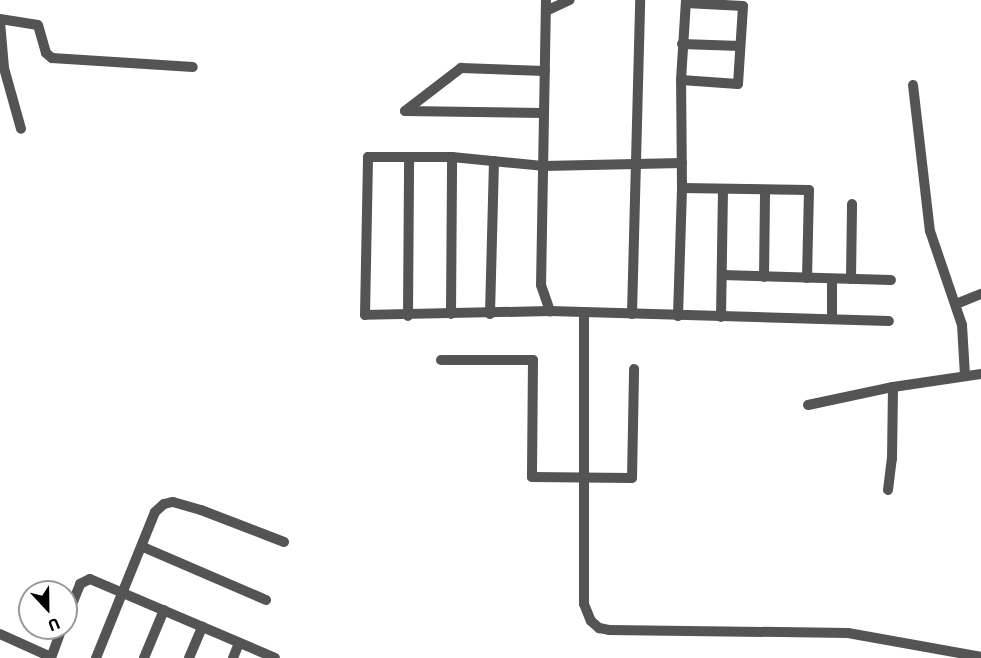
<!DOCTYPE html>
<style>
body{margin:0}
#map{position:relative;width:981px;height:658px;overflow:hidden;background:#fff;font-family:"IBM Plex Sans",sans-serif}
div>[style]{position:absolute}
.minor>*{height:10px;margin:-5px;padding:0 5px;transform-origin:5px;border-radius:5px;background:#545454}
span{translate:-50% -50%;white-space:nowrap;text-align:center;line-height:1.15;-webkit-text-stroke:5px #fff;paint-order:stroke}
.north{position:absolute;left:18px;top:580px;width:60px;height:60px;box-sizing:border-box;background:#fff;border:2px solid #999;border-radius:50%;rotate:158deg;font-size:16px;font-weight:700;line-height:24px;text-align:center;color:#000}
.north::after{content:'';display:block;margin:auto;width:21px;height:27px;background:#000;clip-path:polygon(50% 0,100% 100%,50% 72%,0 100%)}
</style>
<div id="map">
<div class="minor">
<div style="left:546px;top:0;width:285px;rotate:91deg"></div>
<div style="left:541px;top:285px;width:28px;rotate:71deg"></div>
<div style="left:550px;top:311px;width:339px;rotate:1.7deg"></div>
<div style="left:546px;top:11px;width:26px;rotate:-25deg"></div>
<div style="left:0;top:19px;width:38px;rotate:9deg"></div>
<div style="left:38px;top:25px;width:29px;rotate:74deg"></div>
<div style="left:46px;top:53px;width:8px;rotate:40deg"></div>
<div style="left:52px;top:58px;width:141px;rotate:3.7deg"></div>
<div style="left:0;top:22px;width:46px;rotate:85deg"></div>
<div style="left:4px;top:68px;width:63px;rotate:74.4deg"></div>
<div style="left:682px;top:44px;width:58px;rotate:2deg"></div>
<div style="left:681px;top:80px;width:57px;rotate:4deg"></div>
<div style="left:738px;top:84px;width:78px;rotate:-86.3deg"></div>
<div style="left:743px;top:6px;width:57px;rotate:-177deg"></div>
<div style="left:913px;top:85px;width:147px;rotate:83.4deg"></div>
<div style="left:930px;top:231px;width:99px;rotate:71.2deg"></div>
<div style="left:962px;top:325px;width:51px;rotate:86.6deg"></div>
<div style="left:405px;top:111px;width:71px;rotate:-37.5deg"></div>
<div style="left:461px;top:68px;width:84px;rotate:2deg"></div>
<div style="left:405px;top:111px;width:139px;rotate:0.8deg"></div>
<div style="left:682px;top:188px;width:127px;rotate:0.9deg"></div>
<div style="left:809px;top:190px;width:88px;rotate:91.3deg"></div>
<div style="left:722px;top:275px;width:169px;rotate:1.7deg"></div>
<div style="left:764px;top:277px;width:86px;rotate:-89.3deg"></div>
<div style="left:832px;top:279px;width:40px;rotate:90deg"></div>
<div style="left:851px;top:279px;width:75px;rotate:-89.2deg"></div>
<div style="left:956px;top:304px;width:27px;rotate:-22deg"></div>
<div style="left:550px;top:311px;width:185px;rotate:178.8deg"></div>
<div style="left:365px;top:315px;width:158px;rotate:-88.9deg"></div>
<div style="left:368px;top:157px;width:84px"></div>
<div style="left:452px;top:157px;width:91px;rotate:5.6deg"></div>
<div style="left:543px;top:166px;width:139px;rotate:-1.2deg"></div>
<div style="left:584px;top:313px;width:291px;rotate:90deg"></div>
<div style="left:584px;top:604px;width:18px;rotate:68deg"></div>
<div style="left:591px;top:621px;width:11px;rotate:41deg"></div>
<div style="left:599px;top:628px;width:10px;rotate:11deg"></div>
<div style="left:609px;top:630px;width:239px;rotate:0.7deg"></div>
<div style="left:848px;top:633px;width:135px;rotate:10.2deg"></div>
<div style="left:451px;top:314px;width:157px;rotate:-89.6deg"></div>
<div style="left:490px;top:314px;width:153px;rotate:-88.5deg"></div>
<div style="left:632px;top:314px;width:314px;rotate:-88.5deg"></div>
<div style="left:408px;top:316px;width:158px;rotate:-89.6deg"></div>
<div style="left:678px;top:316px;width:128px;rotate:-88.2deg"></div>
<div style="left:682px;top:188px;width:108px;rotate:-90.5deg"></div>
<div style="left:681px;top:80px;width:80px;rotate:-86.4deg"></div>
<div style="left:721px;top:317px;width:127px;rotate:-89.1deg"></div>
<div style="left:441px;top:360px;width:92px"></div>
<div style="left:533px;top:360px;width:117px;rotate:90.5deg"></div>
<div style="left:532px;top:477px;width:100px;rotate:0.6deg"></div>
<div style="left:632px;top:478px;width:109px;rotate:-88.9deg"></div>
<div style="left:808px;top:405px;width:87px;rotate:-12deg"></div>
<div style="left:893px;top:387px;width:89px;rotate:-8.4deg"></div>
<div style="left:888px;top:490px;width:31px;rotate:-83deg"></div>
<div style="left:892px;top:459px;width:72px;rotate:-89.2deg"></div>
<div style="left:143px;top:547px;width:134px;rotate:23.3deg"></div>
<div style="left:66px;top:619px;width:38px;rotate:-68deg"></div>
<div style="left:80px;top:584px;width:11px;rotate:-27deg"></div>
<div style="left:90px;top:579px;width:201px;rotate:23.1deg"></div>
<div style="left:0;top:634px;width:56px;rotate:24.3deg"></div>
<div style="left:51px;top:658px;width:32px;rotate:-70deg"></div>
<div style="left:96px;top:658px;width:157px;rotate:-68deg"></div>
<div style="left:155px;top:512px;width:12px;rotate:-42deg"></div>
<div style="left:164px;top:504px;width:9px;rotate:-13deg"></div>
<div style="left:173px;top:502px;width:29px;rotate:16deg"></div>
<div style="left:201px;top:510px;width:89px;rotate:21.1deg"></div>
<div style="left:144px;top:658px;width:52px;rotate:-67.4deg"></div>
<div style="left:189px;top:658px;width:34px;rotate:-67deg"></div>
<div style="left:233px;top:658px;width:16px;rotate:-68deg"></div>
</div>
<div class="north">U</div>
</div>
